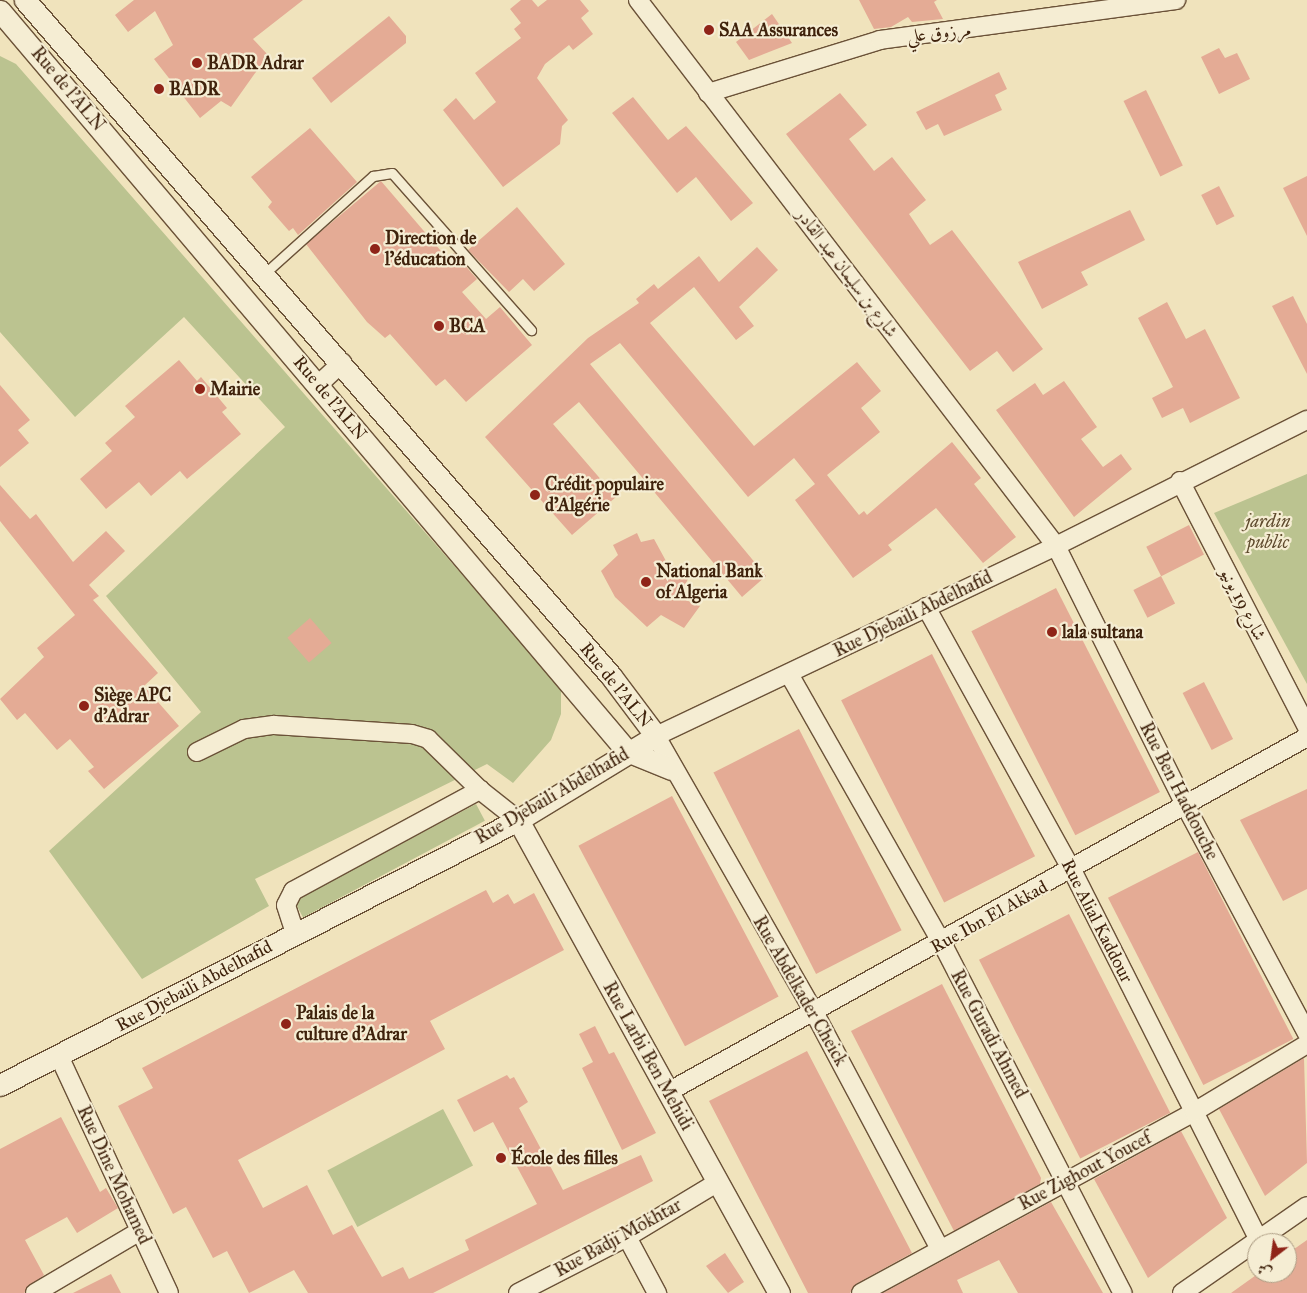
<!DOCTYPE html>
<meta charset="utf-8">
<style>
body{margin:0}
#map{position:relative;width:1307px;height:1293px;overflow:hidden;background:#f0e3bc;font-family:"IM FELL Great Primer",Amiri,serif}
div>[style]{position:absolute}
.green>*{inset:0;background:#bbc390;transform-origin:0 0}
.building>*{inset:0;background:#e4ab95;transform-origin:0 0}
.roads{filter:drop-shadow(1px 0 #6b5238) drop-shadow(-1px 0 #6b5238) drop-shadow(0 1px #6b5238) drop-shadow(0 -1px #6b5238)}
.service>*{height:9px;margin:-4.5px;padding:0 4.5px;transform-origin:4.5px;border-radius:4.5px;background:#f5edd3}
.minor>*{height:18px;margin:-9px;padding:0 9px;transform-origin:9px;border-radius:9px;background:#f5edd3}
.tertiary>*{height:21px;margin:-10.5px;padding:0 10.5px;transform-origin:10.5px;border-radius:10.5px;background:#f5edd3}
.dots>*{width:14px;height:14px;translate:-50% -50%;box-sizing:border-box;border:2px solid #f5edd3;border-radius:50%}
span{translate:-50% -50%;white-space:nowrap;text-align:center;line-height:1.15;-webkit-text-stroke:4.5px #f5edd3;paint-order:stroke}
.poi-label{font-size:18px;color:#3f220c;font-weight:700}
.left{translate:0 -50%;text-align:left}
.street-label{font-size:18px;color:#3f220c}
.park-label{font-size:18px;color:#5e4a2d;font-style:italic}
.north{position:absolute;left:1247px;top:1233px;width:50px;height:50px;box-sizing:border-box;background:#f5edd3;border:1px solid #ac9c83;border-radius:50%;rotate:210deg;font-size:14px;font-weight:700;line-height:20px;text-align:center;color:#3f220c}
.north::after{content:'';display:block;margin:auto;width:18px;height:22px;background:#8f2418;clip-path:polygon(50% 0,100% 100%,50% 72%,0 100%)}
</style>
<div id="map">
<div class="green">
<div style="clip-path:polygon(0 56px,16px 64px,561px 688px,561px 714px,551px 740px,513px 783px,487px 764px,255px 879px,269px 906px,142px 979px,49px 851px,201px 712px,106px 596px,285px 427px,184px 317px,75px 417px,0 332px)"></div>
<div style="clip-path:polygon(1307px 474px,1307px 684px,1214px 513px)"></div>
<div style="left:476px;top:804px;width:19px;height:206px;rotate:62deg"></div>
<div style="left:443px;top:1109px;width:64px;height:131px;rotate:62deg"></div>
</div>
<div class="building">
<div style="clip-path:polygon(134px 0,303px 0,253px 39px,268px 55px,231px 107px,221px 101px,200px 118px,154px 59px,173px 45px,155px 11px,128px 32px,115px 15px)"></div>
<div style="clip-path:polygon(521px 0,532px 0,538px 7px,547px 0,580px 0,589px 11px,581px 18px,593px 34px,573px 50px,569px 45px,545px 64px,537px 78px,568px 120px,562px 126px,560px 144px,503px 187px,443px 110px,456px 98px,474px 120px,496px 102px,475px 73px,521px 38px,514px 29px,521px 23px,510px 9px)"></div>
<div style="clip-path:polygon(859px 0,937px 0,934px 2px,943px 19px,912px 22px,908px 17px,891px 27px,874px 29px)"></div>
<div style="clip-path:polygon(772px 14px,792px 43px,749px 60px,736px 42px)"></div>
<div style="clip-path:polygon(389px 16px,406px 36px,406px 43px,331px 103px,312px 78px)"></div>
<div style="clip-path:polygon(1219px 48px,1225px 58px,1237px 53px,1250px 79px,1219px 94px,1201px 57px)"></div>
<div style="clip-path:polygon(999px 72px,1007px 89px,995px 95px,1002px 110px,944px 136px,938px 124px,926px 130px,916px 112px)"></div>
<div style="left:1146px;top:90px;width:84px;height:25px;rotate:64deg"></div>
<div style="clip-path:polygon(840px 93px,867px 125px,849px 139px,874px 171px,892px 157px,926px 200px,909px 214px,930px 245px,952px 230px,1043px 349px,1013px 372px,997px 351px,970px 371px,786px 134px)"></div>
<div style="clip-path:polygon(633px 97px,668px 140px,686px 126px,753px 203px,731px 221px,696px 177px,677px 193px,612px 113px)"></div>
<div style="clip-path:polygon(310px 128px,357px 182px,298px 235px,293px 228px,289px 231px,268px 207px,272px 202px,251px 177px)"></div>
<div style="clip-path:polygon(1307px 176px,1307px 236px,1283px 188px)"></div>
<div style="clip-path:polygon(381px 181px,447px 258px,454px 253px,477px 279px,462px 292px,486px 319px,500px 307px,532px 345px,466px 402px,445px 379px,436px 386px,390px 334px,385px 338px,367px 322px,306px 244px)"></div>
<div style="left:1219px;top:186px;width:34px;height:20px;rotate:63deg"></div>
<div style="clip-path:polygon(517px 207px,565px 264px,534px 291px,523px 279px,509px 292px,468px 250px)"></div>
<div style="clip-path:polygon(1130px 210px,1145px 240px,1081px 272px,1088px 285px,1042px 309px,1018px 262px)"></div>
<div style="clip-path:polygon(757px 247px,778px 270px,739px 307px,754px 326px,736px 340px,694px 287px,650px 323px,754px 446px,857px 362px,881px 391px,861px 408px,880px 432px,827px 475px,859px 515px,864px 511px,867px 515px,952px 442px,981px 478px,974px 484px,1016px 537px,983px 563px,936px 508px,888px 545px,892px 550px,853px 578px,795px 500px,815px 484px,794px 458px,748px 497px,620px 343px,590px 364px,766px 576px,742px 597px,579px 402px,553px 424px,616px 497px,572px 535px,485px 437px,588px 338px,639px 303px,636px 299px,654px 284px,658px 289px,699px 256px,719px 282px)"></div>
<div style="clip-path:polygon(1293px 296px,1307px 324px,1307px 374px,1272px 306px)"></div>
<div style="clip-path:polygon(1167px 302px,1186px 339px,1205px 329px,1240px 398px,1190px 423px,1183px 408px,1162px 418px,1152px 398px,1173px 387px,1138px 318px)"></div>
<div style="clip-path:polygon(179px 360px,197px 381px,201px 377px,227px 408px,222px 412px,241px 434px,187px 479px,180px 471px,151px 496px,139px 482px,106px 509px,80px 479px,112px 451px,105px 443px,135px 417px,125px 406px)"></div>
<div style="clip-path:polygon(1064px 381px,1097px 427px,1081px 439px,1103px 467px,1121px 454px,1132px 469px,1074px 517px,996px 410px,1035px 383px,1043px 395px)"></div>
<div style="clip-path:polygon(0 385px,30px 420px,18px 430px,29px 443px,0 467px)"></div>
<div style="clip-path:polygon(0 485px,30px 519px,36px 514px,73px 562px,106px 531px,125px 551px,89px 585px,99px 596px,93px 600px,158px 673px,144px 686px,179px 726px,104px 789px,88px 771px,94px 767px,70px 739px,57px 750px,25px 713px,17px 720px,0 699px,44px 657px,37px 648px,75px 615px,0 521px)"></div>
<div style="left:1189px;top:525px;width:33px;height:48px;rotate:63deg"></div>
<div style="clip-path:polygon(637px 533px,641px 542px,654px 539px,666px 561px,689px 577px,679px 597px,700px 606px,684px 628px,661px 615px,647px 627px,615px 597px,601px 571px,618px 555px,613px 545px)"></div>
<div style="left:1161px;top:576px;width:31px;height:31px;rotate:63deg"></div>
<div style="left:1056px;top:588px;width:229px;height:95px;rotate:63deg"></div>
<div style="left:310px;top:618px;width:33px;height:30px;rotate:49deg"></div>
<div style="left:932px;top:654px;width:227px;height:102px;rotate:63deg"></div>
<div style="left:1204px;top:682px;width:64px;height:24px;rotate:63deg"></div>
<div style="left:799px;top:729px;width:226px;height:96px;rotate:63deg"></div>
<div style="clip-path:polygon(1307px 789px,1307px 889px,1283px 901px,1240px 820px)"></div>
<div style="left:672px;top:796px;width:227px;height:106px;rotate:62deg"></div>
<div style="left:1198px;top:852px;width:210px;height:101px;rotate:63deg"></div>
<div style="clip-path:polygon(486px 890px,493px 903px,508px 894px,514px 904px,534px 893px,564px 950px,430px 1021px,445px 1049px,238px 1160px,263px 1208px,307px 1185px,333px 1235px,352px 1225px,382px 1277px,403px 1267px,409px 1279px,469px 1250px,465px 1240px,537px 1204px,493px 1122px,474px 1132px,457px 1100px,507px 1075px,510px 1079px,514px 1077px,528px 1102px,519px 1108px,563px 1190px,641px 1155px,653px 1181px,433px 1293px,308px 1293px,294px 1270px,249px 1293px,227px 1251px,213px 1258px,186px 1207px,173px 1214px,118px 1106px,153px 1088px,142px 1068px)"></div>
<div style="left:1069px;top:914px;width:223px;height:101px;rotate:63deg"></div>
<div style="clip-path:polygon(942px 984px,1041px 1178px,1040px 1184px,954px 1231px,851px 1031px)"></div>
<div style="clip-path:polygon(595px 1026px,609px 1054px,614px 1052px,656px 1133px,622px 1150px,582px 1068px,593px 1062px,579px 1034px)"></div>
<div style="clip-path:polygon(807px 1051px,912px 1253px,856px 1284px,850px 1293px,808px 1293px,709px 1101px)"></div>
<div style="clip-path:polygon(1304px 1058px,1307px 1163px,1265px 1196px,1219px 1109px)"></div>
<div style="clip-path:polygon(61px 1117px,100px 1192px,106px 1188px,118px 1208px,77px 1233px,67px 1217px,25px 1240px,44px 1275px,24px 1293px,0 1293px,0 1149px)"></div>
<div style="clip-path:polygon(1181px 1131px,1227px 1218px,1148px 1278px,1094px 1179px)"></div>
<div style="clip-path:polygon(1051px 1202px,1103px 1293px,1018px 1293px,999px 1260px,957px 1280px,963px 1293px,883px 1293px)"></div>
<div style="clip-path:polygon(1307px 1240px,1307px 1293px,1231px 1293px,1259px 1273px,1287px 1273px,1287px 1254px)"></div>
<div style="clip-path:polygon(725px 1253px,744px 1282px,728px 1293px,706px 1266px)"></div>
<div style="clip-path:polygon(111px 1274px,121px 1293px,73px 1293px)"></div>
</div>
<div class="roads">
<div class="service">
<div style="left:264px;top:274px;width:147px;rotate:-42deg"></div>
<div style="left:373px;top:176px;width:19px;rotate:-9deg"></div>
<div style="left:392px;top:173px;width:210px;rotate:48.5deg"></div>
</div>
<div class="minor">
<div style="left:638px;top:0;width:688px;rotate:52.56deg"></div>
<div style="left:1056px;top:546px;width:287px;rotate:63.5deg"></div>
<div style="left:1184px;top:803px;width:261px;rotate:61.9deg"></div>
<div style="left:708px;top:93px;width:180px;rotate:-17.1deg"></div>
<div style="left:880px;top:40px;width:299px;rotate:-7.7deg"></div>
<div style="left:318px;top:385px;width:33px;rotate:-43deg"></div>
<div style="left:1180px;top:481px;width:277px;rotate:62.7deg"></div>
<div style="left:926px;top:607px;width:301px;rotate:61deg"></div>
<div style="left:1072px;top:870px;width:415px;rotate:63.2deg"></div>
<div style="left:789px;top:674px;width:309px;rotate:60.4deg"></div>
<div style="left:942px;top:943px;width:394px;rotate:62.7deg"></div>
<div style="left:197px;top:752px;width:52px;rotate:-26.1deg"></div>
<div style="left:244px;top:729px;width:30px;rotate:-8deg"></div>
<div style="left:274px;top:725px;width:138px;rotate:3.7deg"></div>
<div style="left:412px;top:734px;width:17px;rotate:17deg"></div>
<div style="left:428px;top:739px;width:73px;rotate:44.4deg"></div>
<div style="left:480px;top:790px;width:48px;rotate:38.3deg"></div>
<div style="left:295px;top:933px;width:29px;rotate:-108deg"></div>
<div style="left:286px;top:905px;width:16px;rotate:-63deg"></div>
<div style="left:293px;top:891px;width:213px;rotate:-28.4deg"></div>
<div style="left:59px;top:1056px;width:261px;rotate:65.1deg"></div>
<div style="left:668px;top:1092px;width:731px;rotate:-29.05deg"></div>
<div style="left:627px;top:1237px;width:64px;rotate:61.8deg"></div>
<div style="left:940px;top:1249px;width:266px;rotate:-118deg"></div>
<div style="left:815px;top:1014px;width:320px;rotate:-119.8deg"></div>
<div style="left:656px;top:736px;width:443px;rotate:-25.4deg"></div>
<div style="left:1056px;top:546px;width:281px;rotate:-26.7deg"></div>
<div style="left:35px;top:1293px;width:122px;rotate:-30.6deg"></div>
<div style="left:518px;top:1293px;width:123px;rotate:-27.2deg"></div>
<div style="left:627px;top:1237px;width:106px;rotate:-31.1deg"></div>
<div style="left:861px;top:1293px;width:379px;rotate:-28.5deg"></div>
<div style="left:1194px;top:1112px;width:132px;rotate:-31deg"></div>
<div style="left:1182px;top:1293px;width:152px;rotate:-34.8deg"></div>
</div>
<div class="tertiary">
<div style="left:0;top:11px;width:970px;rotate:49.73deg"></div>
<div style="left:627px;top:751px;width:48px;rotate:22.2deg"></div>
<div style="left:518px;top:820px;width:540px;rotate:61.11deg"></div>
<div style="left:0;top:1085px;width:582px;rotate:-27.09deg"></div>
<div style="left:518px;top:820px;width:162px;rotate:-31.3deg"></div>
<div style="left:656px;top:736px;width:75px;rotate:-126.9deg"></div>
<div style="left:611px;top:676px;width:895px;rotate:-130.92deg"></div>
</div>
</div>
<div class="dots">
<div style="left:709px;top:30px;background:#8f2418"></div>
<div style="left:197px;top:63px;background:#8f2418"></div>
<div style="left:159px;top:89px;background:#8f2418"></div>
<div style="left:375px;top:249px;background:#8f2418"></div>
<div style="left:439px;top:326px;background:#8f2418"></div>
<div style="left:200px;top:389px;background:#8f2418"></div>
<div style="left:535px;top:495px;background:#8f2418"></div>
<div style="left:646px;top:582px;background:#8f2418"></div>
<div style="left:1052px;top:632px;background:#8f2418"></div>
<div style="left:84px;top:706px;background:#8f2418"></div>
<div style="left:286px;top:1024px;background:#8f2418"></div>
<div style="left:501px;top:1158px;background:#8f2418"></div>
</div>
<div class="poi-label">
<span class="left" style="left:719px;top:30px">SAA Assurances</span>
<span class="left" style="left:207px;top:63px">BADR Adrar</span>
<span class="left" style="left:169px;top:89px">BADR</span>
<span class="left" style="left:385px;top:249px">Direction de<br>l'éducation</span>
<span class="left" style="left:449px;top:326px">BCA</span>
<span class="left" style="left:210px;top:389px">Mairie</span>
<span class="left" style="left:545px;top:495px">Crédit populaire<br>d'Algérie</span>
<span class="left" style="left:656px;top:582px">National Bank<br>of Algeria</span>
<span class="left" style="left:1062px;top:632px">lala sultana</span>
<span class="left" style="left:94px;top:706px">Siège APC<br>d'Adrar</span>
<span class="left" style="left:296px;top:1024px">Palais de la<br>culture d'Adrar</span>
<span class="left" style="left:511px;top:1158px">École des filles</span>
</div>
<div class="street-label">
<span style="left:939px;top:33px;rotate:-6deg">مرزوق علي</span>
<span style="left:68px;top:89px;rotate:50deg">Rue de l'ALN</span>
<span style="left:847px;top:273px;rotate:53deg">شارع بن سليمان عبد القادر</span>
<span style="left:330px;top:398px;rotate:50deg">Rue de l'ALN</span>
<span style="left:1243px;top:604px;rotate:63deg">شارع 19 يونيو</span>
<span style="left:913px;top:614px;rotate:-26deg">Rue Djebaili Abdelhafid</span>
<span style="left:616px;top:685px;rotate:51deg">Rue de l'ALN</span>
<span style="left:1179px;top:791px;rotate:63deg">Rue Ben Haddouche</span>
<span style="left:552px;top:796px;rotate:-30deg">Rue Djebaili Abdelhafid</span>
<span style="left:989px;top:917px;rotate:-29deg">Rue Ibn El Akkad</span>
<span style="left:1097px;top:921px;rotate:63deg">Rue Alial Kaddour</span>
<span style="left:194px;top:986px;rotate:-28deg">Rue Djebaili Abdelhafid</span>
<span style="left:800px;top:991px;rotate:60deg">Rue Abdelkader Cheick</span>
<span style="left:989px;top:1034px;rotate:62deg">Rue Guradi Ahmed</span>
<span style="left:648px;top:1056px;rotate:61deg">Rue Larbi Ben Mehidi</span>
<span style="left:1085px;top:1171px;rotate:-28deg">Rue Zighout Youcef</span>
<span style="left:114px;top:1175px;rotate:65deg">Rue Dine Mohamed</span>
<span style="left:618px;top:1238px;rotate:-29deg">Rue Badji Mokhtar</span>
</div>
<div class="park-label">
<span style="left:1268px;top:532px">jardin<br>public</span>
</div>
<div class="north">ش</div>
</div>
